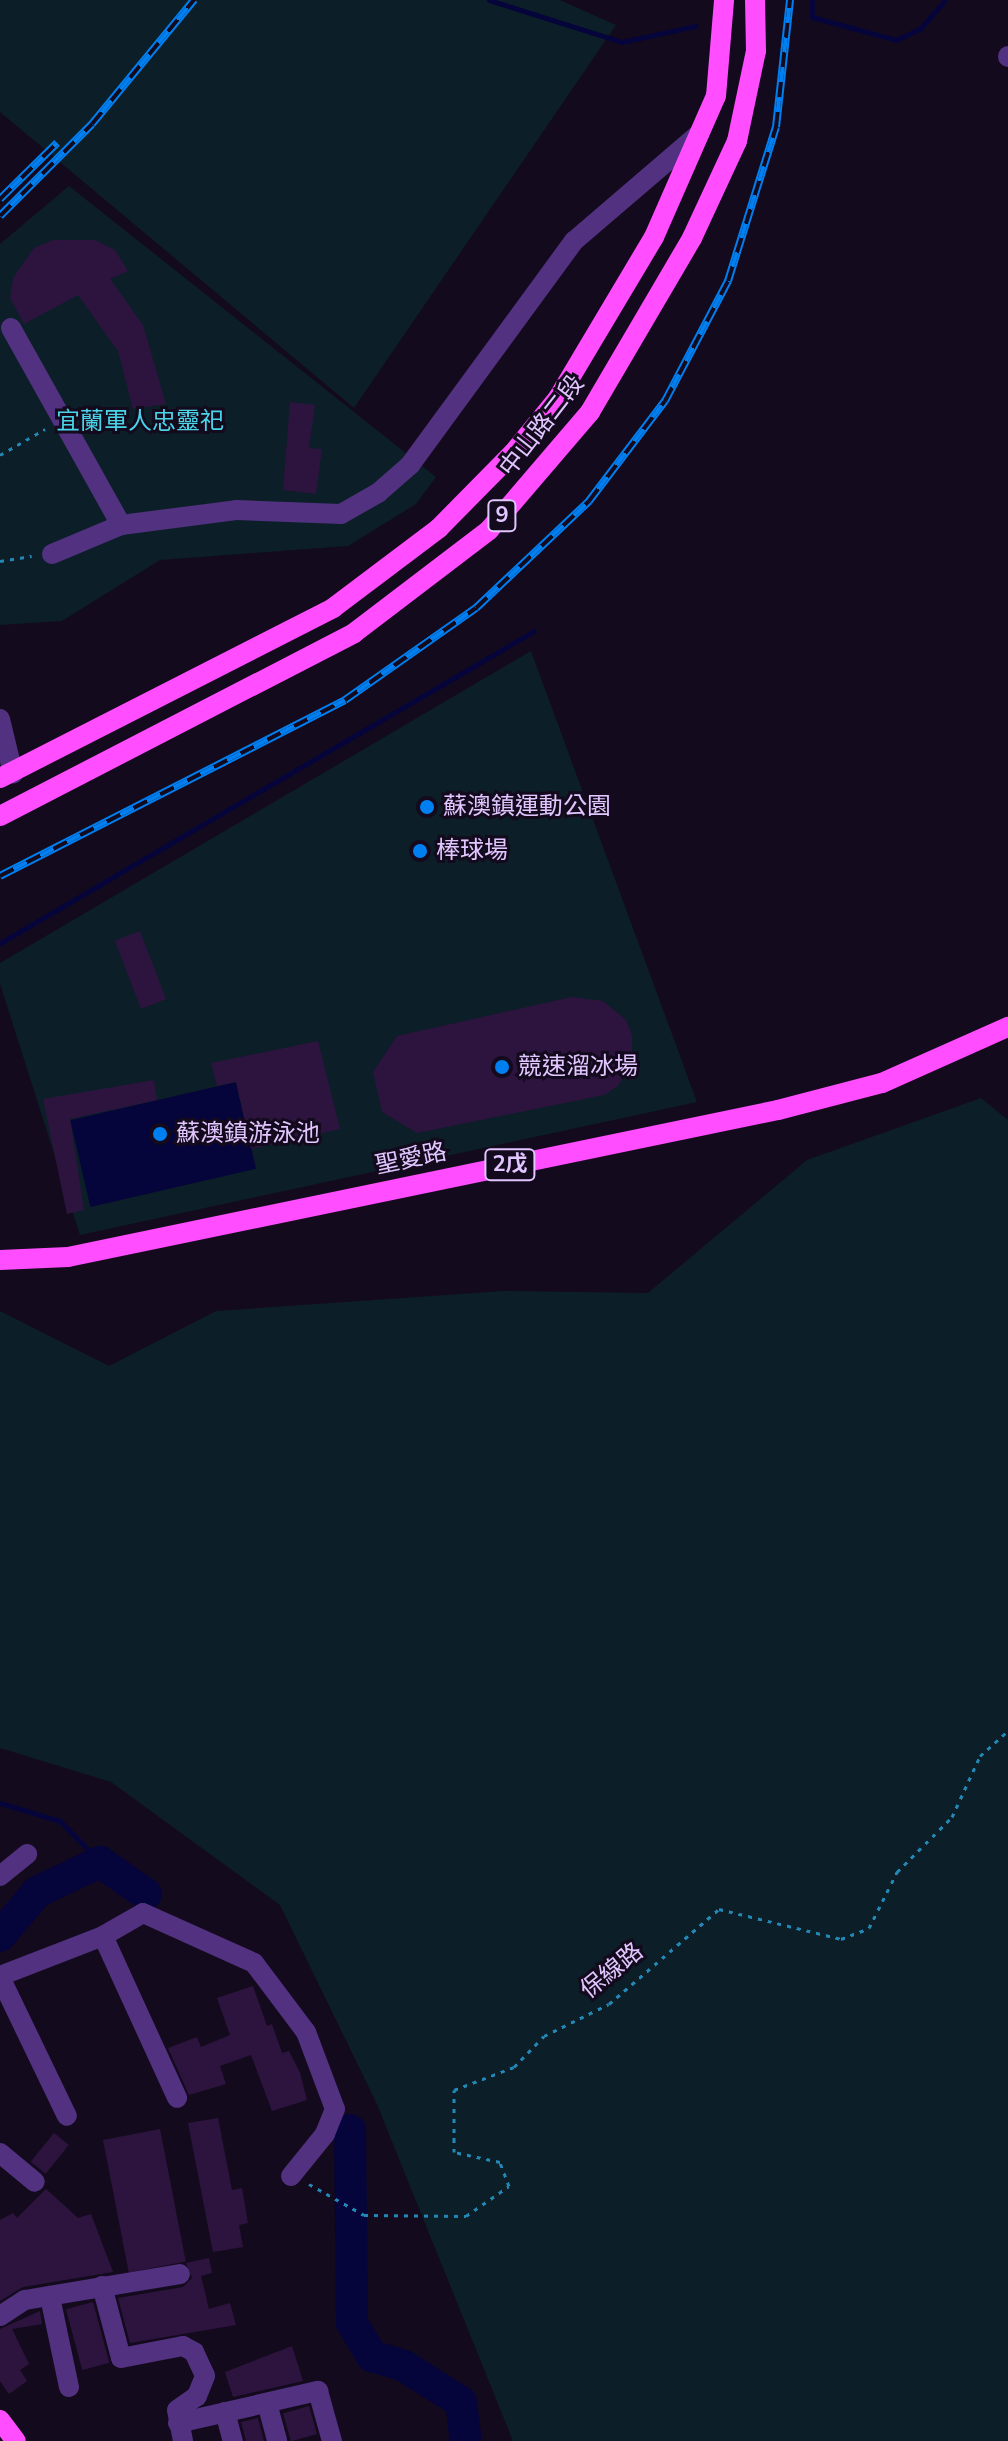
<!DOCTYPE html>
<meta charset="utf-8">
<style>
body{margin:0}
#map{position:relative;width:1008px;height:2441px;overflow:hidden;background:#140a1d;font-family:"Nunito Sans","Noto Sans TC",sans-serif}
div>[style]{position:absolute}
.green>*{inset:0;background:#0c1e27}
.water>*{inset:0;background:#05053b;transform-origin:0 0}
.stream>*{height:5px;margin:-2.5px;padding:0 2.5px;transform-origin:2.5px;border-radius:2.5px;background:#05053b}
.river>*{height:32px;margin:-16px;padding:0 16px;transform-origin:16px;border-radius:16px;background:#05053b}
.building>*{inset:0;background:#2d143f;transform-origin:0 0}
.path>*{height:3px;margin-top:-1.5px;transform-origin:0;background:repeating-linear-gradient(90deg,#2388b6 0 4px,transparent 0 10px)}
.minor>*{height:20px;margin:-10px;padding:0 10px;transform-origin:10px;border-radius:10px;background:#513180}
.major>*{height:20px;margin:-10px;padding:0 10px;transform-origin:10px;border-radius:10px;background:#ff4dff}
.rail>*{height:8px;margin-top:-4px;transform-origin:0;background:repeating-linear-gradient(90deg,#140a1d 0 15px,#007ff1 0 30px);box-sizing:border-box;border-block:2px solid #007ff1}
.dots>*{width:22px;height:22px;translate:-50% -50%;box-sizing:border-box;border:4px solid #140a1d;border-radius:50%}
span{translate:-50% -50%;white-space:nowrap;text-align:center;line-height:1.15;-webkit-text-stroke:6px #140a1d;paint-order:stroke}
.shield-label span{padding:2px 6px;background:#140a1d;border:2px solid;border-radius:6px;-webkit-text-stroke-width:0}
.shield-label{font-size:22px;color:#e1c6ff;font-weight:700}
.park-label{font-size:24px;color:#49d4e8}
.street-label{font-size:24px;color:#e1c6ff}
.poi-label{font-size:24px;color:#e1c6ff}
.left{translate:0 -50%;text-align:left}
</style>
<div id="map">
<div class="green">
<div style="clip-path:polygon(0 0,560px 0,616px 25px,354px 408px,0 112px)"></div>
<div style="clip-path:polygon(69px 186px,436px 477px,416px 504px,348px 546px,160px 560px,62px 621px,0 625px,0 244px)"></div>
<div style="clip-path:polygon(531px 651px,697px 1102px,80px 1235px,0 984px,0 963px)"></div>
<div style="clip-path:polygon(981px 1098px,1008px 1120px,1008px 2441px,513px 2441px,376px 2102px,280px 1905px,111px 1782px,0 1748px,0 1311px,109px 1366px,216px 1311px,504px 1291px,648px 1293px,807px 1160px)"></div>
</div>
<div class="water">
<div style="left:236px;top:1082px;width:89px;height:170px;rotate:77deg"></div>
</div>
<div class="stream">
<div style="left:489px;top:0;width:139px;rotate:17.5deg"></div>
<div style="left:622px;top:42px;width:75px;rotate:-12.4deg"></div>
<div style="left:812px;top:0;width:17px;rotate:90deg"></div>
<div style="left:812px;top:17px;width:87px;rotate:15.3deg"></div>
<div style="left:896px;top:40px;width:26px;rotate:-25deg"></div>
<div style="left:920px;top:29px;width:38px;rotate:-49deg"></div>
<div style="left:0;top:943px;width:618px;rotate:-30.3deg"></div>
<div style="left:0;top:1803px;width:63px;rotate:16.7deg"></div>
<div style="left:60px;top:1821px;width:57px;rotate:45.7deg"></div>
</div>
<div class="river">
<div style="left:0;top:1936px;width:57px;rotate:-49.9deg"></div>
<div style="left:37px;top:1892px;width:70px;rotate:-25.5deg"></div>
<div style="left:100px;top:1862px;width:56px;rotate:34.8deg"></div>
<div style="left:350px;top:2130px;width:193px;rotate:89.4deg"></div>
<div style="left:352px;top:2323px;width:39px;rotate:59deg"></div>
<div style="left:372px;top:2356px;width:34px;rotate:17deg"></div>
<div style="left:404px;top:2366px;width:67px;rotate:32.3deg"></div>
<div style="left:461px;top:2402px;width:34px;rotate:83deg"></div>
</div>
<div class="building">
<div style="clip-path:polygon(53px 240px,95px 240px,115px 250px,128px 271px,110px 279px,143px 325px,166px 404px,133px 409px,118px 351px,78px 295px,24px 324px,10px 298px,13px 278px,34px 248px)"></div>
<div style="clip-path:polygon(290px 402px,315px 405px,309px 448px,322px 449px,316px 494px,283px 490px)"></div>
<div style="left:140px;top:931px;width:73px;height:27px;rotate:69deg"></div>
<div style="clip-path:polygon(572px 997px,603px 1001px,626px 1020px,632px 1035px,632px 1061px,618px 1086px,604px 1095px,417px 1133px,382px 1112px,373px 1072px,397px 1036px)"></div>
<div style="clip-path:polygon(318px 1041px,340px 1129px,251px 1149px,236px 1082px,217px 1086px,211px 1063px)"></div>
<div style="clip-path:polygon(154px 1080px,157px 1100px,70px 1119px,84px 1210px,67px 1214px,43px 1099px)"></div>
<div style="clip-path:polygon(253px 1986px,267px 2026px,272px 2024px,282px 2053px,289px 2051px,300px 2073px,307px 2100px,272px 2111px,251px 2055px,220px 2066px,226px 2084px,189px 2095px,168px 2048px,197px 2037px,201px 2047px,230px 2035px,217px 1998px)"></div>
<div style="clip-path:polygon(218px 2118px,232px 2190px,242px 2188px,248px 2223px,239px 2225px,243px 2247px,213px 2252px,188px 2123px)"></div>
<div style="left:160px;top:2129px;width:135px;height:58px;rotate:79deg"></div>
<div style="left:54px;top:2133px;width:19px;height:37px;rotate:39deg"></div>
<div style="clip-path:polygon(46px 2189px,78px 2218px,91px 2214px,113px 2272px,23px 2287px,0 2301px,0 2220px,13px 2213px,17px 2218px)"></div>
<div style="clip-path:polygon(209px 2258px,212px 2273px,201px 2276px,209px 2309px,230px 2303px,236px 2325px,130px 2343px,118px 2298px,183px 2287px,192px 2278px,186px 2263px)"></div>
<div style="left:93px;top:2302px;width:63px;height:28px;rotate:75deg"></div>
<div style="clip-path:polygon(40px 2311px,42px 2324px,12px 2329px,29px 2364px,20px 2370px,27px 2381px,9px 2394px,0 2381px,0 2329px)"></div>
<div style="clip-path:polygon(292px 2346px,303px 2381px,233px 2397px,225px 2372px)"></div>
<div style="left:309px;top:2406px;width:29px;height:27px;rotate:74deg"></div>
<div style="clip-path:polygon(258px 2418px,264px 2441px,246px 2441px,241px 2422px)"></div>
</div>
<div class="path">
<div style="left:0;top:455px;width:52px;rotate:-30deg"></div>
<div style="left:0;top:561px;width:32px;rotate:-9deg"></div>
<div style="left:309px;top:2184px;width:63px;rotate:29.4deg"></div>
<div style="left:364px;top:2215px;width:102px;rotate:0.6deg"></div>
<div style="left:466px;top:2216px;width:52px;rotate:-34.9deg"></div>
<div style="left:509px;top:2186px;width:26px;rotate:-111deg"></div>
<div style="left:500px;top:2162px;width:47px;rotate:-167.7deg"></div>
<div style="left:454px;top:2152px;width:62px;rotate:-90deg"></div>
<div style="left:454px;top:2090px;width:64px;rotate:-21deg"></div>
<div style="left:514px;top:2067px;width:43px;rotate:-45.9deg"></div>
<div style="left:544px;top:2036px;width:72px;rotate:-26.2deg"></div>
<div style="left:609px;top:2004px;width:145px;rotate:-40.8deg"></div>
<div style="left:719px;top:1909px;width:126px;rotate:13.8deg"></div>
<div style="left:841px;top:1939px;width:30px;rotate:-21deg"></div>
<div style="left:869px;top:1928px;width:63px;rotate:-63.4deg"></div>
<div style="left:897px;top:1872px;width:78px;rotate:-45deg"></div>
<div style="left:952px;top:1817px;width:67px;rotate:-65.3deg"></div>
<div style="left:980px;top:1756px;width:38px;rotate:-42deg"></div>
</div>
<div class="minor">
<div style="left:1008px;top:57px;width:1px;rotate:-90deg"></div>
<div style="left:11px;top:328px;width:226px;rotate:60.8deg"></div>
<div style="left:52px;top:554px;width:75px;rotate:-22.8deg"></div>
<div style="left:121px;top:525px;width:116px;rotate:-7.4deg"></div>
<div style="left:236px;top:510px;width:105px;rotate:2.2deg"></div>
<div style="left:341px;top:514px;width:43px;rotate:-29.6deg"></div>
<div style="left:378px;top:493px;width:43px;rotate:-41.2deg"></div>
<div style="left:410px;top:465px;width:278px;rotate:-53.8deg"></div>
<div style="left:574px;top:241px;width:165px;rotate:-40.6deg"></div>
<div style="left:0;top:719px;width:56px;rotate:76.5deg"></div>
<div style="left:0;top:1876px;width:35px;rotate:-39deg"></div>
<div style="left:103px;top:1936px;width:178px;rotate:65.4deg"></div>
<div style="left:0;top:1976px;width:110px;rotate:-21.2deg"></div>
<div style="left:103px;top:1936px;width:46px;rotate:-29.9deg"></div>
<div style="left:143px;top:1913px;width:122px;rotate:24.2deg"></div>
<div style="left:254px;top:1963px;width:86px;rotate:53deg"></div>
<div style="left:306px;top:2032px;width:82px;rotate:69.4deg"></div>
<div style="left:335px;top:2109px;width:27px;rotate:112deg"></div>
<div style="left:325px;top:2134px;width:54px;rotate:129deg"></div>
<div style="left:0;top:1977px;width:154px;rotate:64.3deg"></div>
<div style="left:0;top:2153px;width:45px;rotate:39.6deg"></div>
<div style="left:102px;top:2286px;width:74px;rotate:75.2deg"></div>
<div style="left:121px;top:2358px;width:63px;rotate:-11deg"></div>
<div style="left:183px;top:2346px;width:13px;rotate:29deg"></div>
<div style="left:194px;top:2352px;width:26px;rotate:65deg"></div>
<div style="left:205px;top:2376px;width:22px;rotate:112deg"></div>
<div style="left:197px;top:2396px;width:24px;rotate:145deg"></div>
<div style="left:177px;top:2410px;width:32px;rotate:79deg"></div>
<div style="left:50px;top:2297px;width:92px;rotate:78.1deg"></div>
<div style="left:0;top:2316px;width:30px;rotate:-33deg"></div>
<div style="left:25px;top:2300px;width:157px;rotate:-9.5deg"></div>
<div style="left:267px;top:2403px;width:39px;rotate:75deg"></div>
<div style="left:225px;top:2412px;width:30px;rotate:75deg"></div>
<div style="left:178px;top:2423px;width:144px;rotate:-12.9deg"></div>
<div style="left:318px;top:2391px;width:52px;rotate:74.4deg"></div>
</div>
<div class="major">
<div style="left:0;top:778px;width:374px;rotate:-27deg"></div>
<div style="left:333px;top:608px;width:133px;rotate:-37deg"></div>
<div style="left:439px;top:528px;width:107px;rotate:-45.4deg"></div>
<div style="left:514px;top:452px;width:70px;rotate:-50.8deg"></div>
<div style="left:558px;top:398px;width:187px;rotate:-59.2deg"></div>
<div style="left:654px;top:237px;width:154px;rotate:-66.3deg"></div>
<div style="left:716px;top:96px;width:96px;rotate:-85.2deg"></div>
<div style="left:0;top:816px;width:399px;rotate:-27.3deg"></div>
<div style="left:354px;top:633px;width:170px;rotate:-37.3deg"></div>
<div style="left:489px;top:530px;width:155px;rotate:-49.4deg"></div>
<div style="left:590px;top:412px;width:202px;rotate:-59.6deg"></div>
<div style="left:692px;top:238px;width:107px;rotate:-65.1deg"></div>
<div style="left:737px;top:141px;width:92px;rotate:-78.1deg"></div>
<div style="left:756px;top:51px;width:51px;rotate:-91.1deg"></div>
<div style="left:0;top:1260px;width:68px;rotate:-2.5deg"></div>
<div style="left:68px;top:1257px;width:725px;rotate:-11.7deg"></div>
<div style="left:778px;top:1110px;width:107px;rotate:-14.6deg"></div>
<div style="left:882px;top:1083px;width:138px;rotate:-24deg"></div>
<div style="left:0;top:2420px;width:26px;rotate:53deg"></div>
</div>
<div class="rail">
<div style="left:0;top:199px;width:80px;rotate:-44.5deg"></div>
<div style="left:0;top:216px;width:130px;rotate:-45deg"></div>
<div style="left:92px;top:124px;width:161px;rotate:-50.6deg"></div>
<div style="left:0;top:876px;width:387px;rotate:-27deg"></div>
<div style="left:345px;top:700px;width:160px;rotate:-35.1deg"></div>
<div style="left:476px;top:608px;width:156px;rotate:-43.4deg"></div>
<div style="left:589px;top:501px;width:126px;rotate:-52.8deg"></div>
<div style="left:665px;top:401px;width:136px;rotate:-62.3deg"></div>
<div style="left:728px;top:281px;width:161px;rotate:-72.7deg"></div>
<div style="left:776px;top:127px;width:128px;rotate:-83.7deg"></div>
</div>
<div class="dots">
<div style="left:427px;top:807px;background:#007ff1"></div>
<div style="left:420px;top:851px;background:#007ff1"></div>
<div style="left:502px;top:1067px;background:#007ff1"></div>
<div style="left:160px;top:1134px;background:#007ff1"></div>
</div>
<div class="shield-label">
<span style="left:502px;top:516px">9</span>
<span style="left:510px;top:1165px">2戊</span>
</div>
<div class="park-label">
<span style="left:140px;top:422px">宜蘭軍人忠靈祀</span>
</div>
<div class="street-label">
<span style="left:542px;top:426px;rotate:-52deg">中山路二段</span>
<span style="left:411px;top:1159px;rotate:-12deg">聖愛路</span>
<span style="left:612px;top:1971px;rotate:-39deg">保線路</span>
</div>
<div class="poi-label">
<span class="left" style="left:443px;top:807px">蘇澳鎮運動公園</span>
<span class="left" style="left:436px;top:851px">棒球場</span>
<span class="left" style="left:518px;top:1067px">競速溜冰場</span>
<span class="left" style="left:176px;top:1134px">蘇澳鎮游泳池</span>
</div>
</div>
